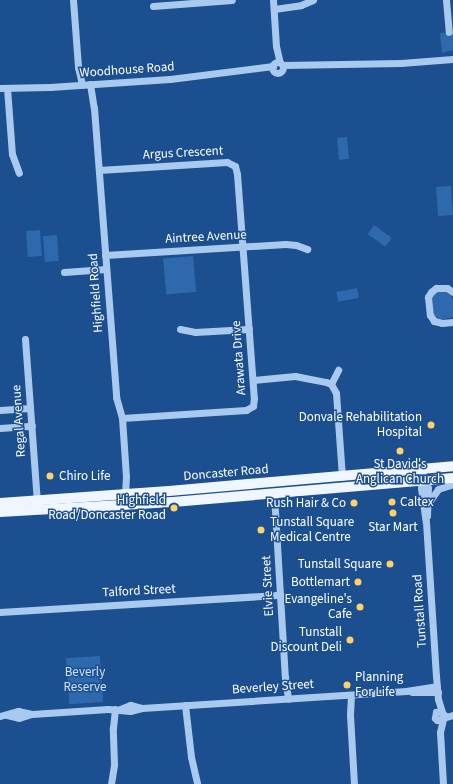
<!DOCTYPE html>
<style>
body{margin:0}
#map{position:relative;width:453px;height:784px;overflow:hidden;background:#1b4f8f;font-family:"Source Sans 3",sans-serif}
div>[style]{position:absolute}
.green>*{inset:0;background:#2e69ad;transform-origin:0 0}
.minor>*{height:7px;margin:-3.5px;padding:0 3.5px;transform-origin:3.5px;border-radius:3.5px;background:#a9c9ee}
.minor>.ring{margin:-3.5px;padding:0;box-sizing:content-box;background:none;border:7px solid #a9c9ee;border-radius:50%}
.major>*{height:10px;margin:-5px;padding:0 5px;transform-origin:5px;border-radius:5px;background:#f0f6ff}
.dots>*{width:11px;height:11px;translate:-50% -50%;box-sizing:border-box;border:2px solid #1b4f8f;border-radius:50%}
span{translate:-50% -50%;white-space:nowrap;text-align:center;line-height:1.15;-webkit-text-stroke:3px #1b4f8f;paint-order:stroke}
.street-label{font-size:13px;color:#fff}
.poi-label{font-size:13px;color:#fff}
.right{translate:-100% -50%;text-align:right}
.left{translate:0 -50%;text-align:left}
.park-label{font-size:13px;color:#cfe3fa}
</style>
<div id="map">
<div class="green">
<div style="clip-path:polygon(453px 32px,453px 50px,442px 53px,440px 33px)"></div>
<div style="left:347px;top:137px;width:22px;height:10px;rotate:85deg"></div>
<div style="left:451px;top:186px;width:29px;height:15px;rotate:86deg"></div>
<div style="left:374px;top:225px;width:22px;height:11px;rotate:36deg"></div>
<div style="left:40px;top:230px;width:26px;height:14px;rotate:86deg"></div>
<div style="left:57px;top:235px;width:26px;height:14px;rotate:86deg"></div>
<div style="left:193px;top:256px;width:36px;height:30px;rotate:85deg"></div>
<div style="left:357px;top:288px;width:10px;height:21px;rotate:79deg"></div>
<div style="clip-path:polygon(444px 290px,449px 292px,453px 300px,453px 317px,440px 320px,434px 315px,432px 299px,435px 292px)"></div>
<div style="left:100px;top:656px;width:46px;height:34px;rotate:86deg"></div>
</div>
<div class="minor">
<div style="left:73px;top:0;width:67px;rotate:85.7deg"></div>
<div style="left:78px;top:67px;width:18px;rotate:77deg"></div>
<div style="left:273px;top:0;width:46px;rotate:86.3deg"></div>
<div style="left:276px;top:46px;width:17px;rotate:77deg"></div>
<div style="left:446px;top:0;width:32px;rotate:85deg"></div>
<div style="left:153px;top:6px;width:79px;rotate:-4.3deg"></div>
<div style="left:274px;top:9px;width:27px;rotate:-8deg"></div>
<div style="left:301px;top:5px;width:13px;rotate:-23deg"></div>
<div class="ring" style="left:272.5px;top:62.5px;width:4px;height:4px"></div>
<div style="left:283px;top:65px;width:118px;rotate:-1deg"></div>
<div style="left:401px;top:63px;width:52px;rotate:-4.4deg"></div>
<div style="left:90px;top:84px;width:24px;rotate:81deg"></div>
<div style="left:94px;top:108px;width:290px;rotate:85.6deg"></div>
<div style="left:116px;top:397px;width:22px;rotate:74deg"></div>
<div style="left:122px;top:418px;width:58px;rotate:86.1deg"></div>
<div style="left:126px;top:476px;width:18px;rotate:93deg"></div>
<div style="left:0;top:88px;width:50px;rotate:-1.1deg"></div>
<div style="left:50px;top:87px;width:120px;rotate:-3.8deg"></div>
<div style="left:170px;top:79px;width:104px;rotate:-7.2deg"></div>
<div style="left:7px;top:88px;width:66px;rotate:85.7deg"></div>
<div style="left:12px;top:154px;width:20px;rotate:70deg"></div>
<div style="left:99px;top:170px;width:128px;rotate:-3.6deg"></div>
<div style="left:227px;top:162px;width:9px;rotate:27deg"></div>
<div style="left:235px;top:166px;width:8px;rotate:76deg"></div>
<div style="left:237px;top:174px;width:225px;rotate:85.7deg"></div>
<div style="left:254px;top:398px;width:8px;rotate:97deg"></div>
<div style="left:253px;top:406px;width:8px;rotate:150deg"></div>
<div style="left:246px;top:410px;width:124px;rotate:176.3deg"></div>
<div style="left:105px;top:255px;width:181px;rotate:-3.5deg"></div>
<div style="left:286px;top:244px;width:10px;rotate:6deg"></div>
<div style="left:296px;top:245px;width:12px;rotate:20deg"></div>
<div style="left:64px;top:272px;width:42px;rotate:-4.1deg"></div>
<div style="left:453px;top:292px;width:7px;rotate:-146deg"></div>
<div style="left:447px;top:288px;width:11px;rotate:180deg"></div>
<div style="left:436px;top:288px;width:6px;rotate:141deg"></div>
<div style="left:431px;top:292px;width:6px;rotate:121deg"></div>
<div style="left:428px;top:297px;width:18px;rotate:84deg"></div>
<div style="left:430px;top:315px;width:7px;rotate:56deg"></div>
<div style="left:434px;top:321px;width:8px;rotate:14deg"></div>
<div style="left:442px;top:323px;width:11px;rotate:-5deg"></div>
<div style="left:180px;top:329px;width:15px;rotate:11deg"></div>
<div style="left:195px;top:332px;width:54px;rotate:-3.2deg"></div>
<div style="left:25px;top:339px;width:162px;rotate:85.8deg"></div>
<div style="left:253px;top:380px;width:42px;rotate:-5.4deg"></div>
<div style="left:295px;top:376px;width:32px;rotate:11deg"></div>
<div style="left:326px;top:382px;width:5px;rotate:22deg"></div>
<div style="left:331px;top:384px;width:10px;rotate:61deg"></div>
<div style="left:336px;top:393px;width:84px;rotate:85.9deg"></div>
<div style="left:331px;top:384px;width:16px;rotate:-63deg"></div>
<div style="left:0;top:410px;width:30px;rotate:-4deg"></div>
<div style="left:0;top:428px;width:32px;rotate:-4deg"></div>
<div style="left:423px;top:469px;width:19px;rotate:96deg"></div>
<div style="left:421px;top:488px;width:34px;rotate:82deg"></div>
<div style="left:426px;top:522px;width:154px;rotate:86.3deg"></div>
<div style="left:436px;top:676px;width:23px;rotate:85deg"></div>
<div style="left:438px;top:699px;width:14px;rotate:73deg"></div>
<div style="left:425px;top:477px;width:11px;rotate:75deg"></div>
<div style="left:428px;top:488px;width:28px;rotate:92deg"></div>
<div style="left:274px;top:494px;width:183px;rotate:86.6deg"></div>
<div style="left:285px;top:677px;width:22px;rotate:82deg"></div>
<div style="left:429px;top:502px;width:16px;rotate:-55deg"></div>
<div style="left:438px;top:489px;width:16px;rotate:-18deg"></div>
<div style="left:0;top:612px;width:281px;rotate:-3.5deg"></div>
<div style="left:412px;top:692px;width:26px"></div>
<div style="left:351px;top:695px;width:20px;rotate:93deg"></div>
<div style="left:350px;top:715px;width:69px;rotate:86.7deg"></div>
<div style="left:185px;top:705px;width:52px;rotate:83.4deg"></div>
<div style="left:191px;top:757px;width:28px;rotate:77deg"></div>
<div style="left:120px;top:709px;width:11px;rotate:-22deg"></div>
<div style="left:130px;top:705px;width:12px;rotate:14deg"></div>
<div style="left:7px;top:715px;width:12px;rotate:14deg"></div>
<div style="left:19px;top:718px;width:13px;rotate:-18deg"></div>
<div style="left:0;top:716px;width:19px;rotate:-16deg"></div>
<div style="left:18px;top:711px;width:14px;rotate:12deg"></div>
<div style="left:32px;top:714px;width:76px;rotate:-3.8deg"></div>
<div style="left:108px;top:709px;width:22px;rotate:5deg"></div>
<div style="left:130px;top:711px;width:12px;rotate:-14deg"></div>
<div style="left:142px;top:708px;width:265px;rotate:-3.7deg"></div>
<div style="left:406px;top:691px;width:31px;rotate:-9deg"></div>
<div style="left:443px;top:718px;width:10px;rotate:-17deg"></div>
<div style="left:442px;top:719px;width:5px;rotate:169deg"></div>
<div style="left:437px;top:720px;width:3px;rotate:-135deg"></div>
<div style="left:435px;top:718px;width:6px;rotate:-81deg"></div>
<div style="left:436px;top:712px;width:4px;rotate:-14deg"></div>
<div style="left:440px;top:711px;width:6px;rotate:45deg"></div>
<div style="left:444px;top:715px;width:17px;rotate:103deg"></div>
<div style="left:440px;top:732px;width:52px;rotate:86.7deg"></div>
<div style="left:111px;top:784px;width:20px;rotate:-81deg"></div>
<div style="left:114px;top:764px;width:36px;rotate:-92deg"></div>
<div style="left:113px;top:728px;width:19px;rotate:-84deg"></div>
</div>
<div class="major">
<div style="left:0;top:503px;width:169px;rotate:-4.1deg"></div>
<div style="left:169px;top:491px;width:285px;rotate:-5deg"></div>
<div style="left:0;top:512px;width:173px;rotate:-3.3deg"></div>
<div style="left:173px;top:502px;width:281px;rotate:-4.9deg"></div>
</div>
<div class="dots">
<div style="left:431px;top:425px;background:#ffd166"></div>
<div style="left:400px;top:451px;background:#ffd166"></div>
<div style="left:50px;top:476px;background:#ffd166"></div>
<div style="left:392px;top:502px;background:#ffd166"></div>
<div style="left:354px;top:503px;background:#ffd166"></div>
<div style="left:174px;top:508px;background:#ffd166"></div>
<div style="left:393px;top:513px;background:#ffd166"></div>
<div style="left:261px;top:530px;background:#ffd166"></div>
<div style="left:390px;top:564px;background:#ffd166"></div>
<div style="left:358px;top:582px;background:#ffd166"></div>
<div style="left:360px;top:607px;background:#ffd166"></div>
<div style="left:350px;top:640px;background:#ffd166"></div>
<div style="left:347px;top:685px;background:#ffd166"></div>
</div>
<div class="street-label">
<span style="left:127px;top:70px;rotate:-4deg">Woodhouse Road</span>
<span style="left:183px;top:153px;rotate:-3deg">Argus Crescent</span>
<span style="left:206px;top:237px;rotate:-3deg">Aintree Avenue</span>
<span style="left:96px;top:293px;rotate:-94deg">Highfield Road</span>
<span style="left:239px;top:358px;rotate:-94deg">Arawata Drive</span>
<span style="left:19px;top:421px;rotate:-94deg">Regal Avenue</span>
<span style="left:226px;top:473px;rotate:-5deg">Doncaster Road</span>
<span style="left:268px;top:586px;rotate:-93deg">Elvie Street</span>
<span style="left:139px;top:591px;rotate:-3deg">Talford Street</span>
<span style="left:420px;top:611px;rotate:-94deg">Tunstall Road</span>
<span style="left:273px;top:687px;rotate:-4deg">Beverley Street</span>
</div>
<div class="poi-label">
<span class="right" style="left:422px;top:425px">Donvale Rehabilitation<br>Hospital</span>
<span style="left:400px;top:472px">St David's<br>Anglican Church</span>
<span class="left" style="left:59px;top:476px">Chiro Life</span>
<span class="right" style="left:166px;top:508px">Highfield<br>Road/Doncaster Road</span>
<span class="left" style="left:400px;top:502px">Caltex</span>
<span class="right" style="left:346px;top:503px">Rush Hair &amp; Co</span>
<span class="left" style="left:270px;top:530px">Tunstall Square<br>Medical Centre</span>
<span style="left:393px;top:527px">Star Mart</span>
<span class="right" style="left:382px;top:564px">Tunstall Square</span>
<span class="right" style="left:350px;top:582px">Bottlemart</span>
<span class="right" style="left:352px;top:607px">Evangeline's<br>Cafe</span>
<span class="right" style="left:342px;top:640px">Tunstall<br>Discount Deli</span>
<span class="left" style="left:355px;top:685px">Planning<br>For Life</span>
</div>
<div class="park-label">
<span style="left:85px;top:680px">Beverly<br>Reserve</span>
</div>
</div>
